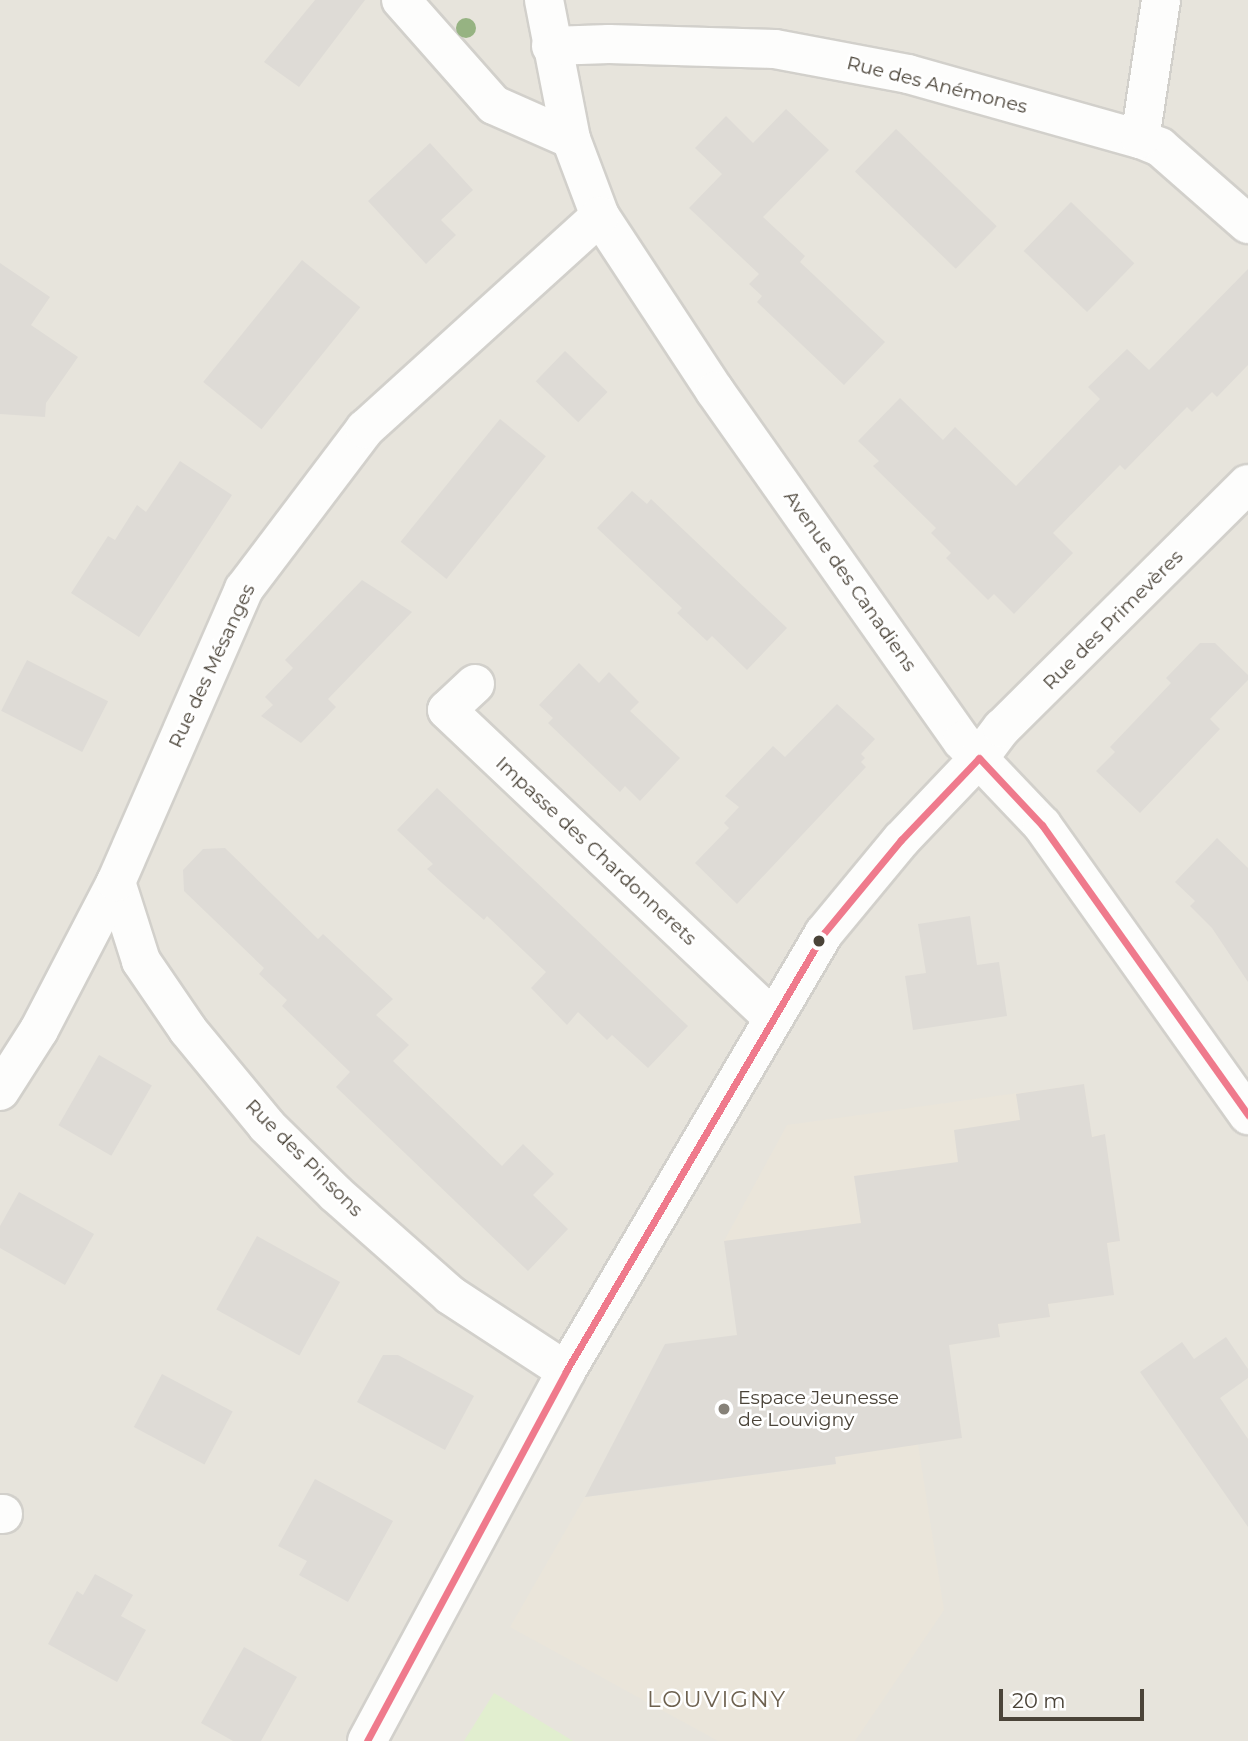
<!DOCTYPE html>
<meta charset="utf-8">
<style>
body{margin:0}
#map{position:relative;width:1248px;height:1741px;overflow:hidden;background:#f4f2ee;font-family:Montserrat,sans-serif}
div>[style]{position:absolute}
.residential>*{inset:0;background:#e7e4dc;transform-origin:0 0}
.education>*{inset:0;background:#eae5da}
.green>*{inset:0;background:#e1eecf}
.building>*{inset:0;background:#dedbd6;transform-origin:0 0}
.roads{filter:drop-shadow(2px 0 #d2d0cb) drop-shadow(-2px 0 #d2d0cb) drop-shadow(0 2px #d2d0cb) drop-shadow(0 -2px #d2d0cb)}
.minor>*{height:38px;margin:-19px;padding:0 19px;transform-origin:19px;border-radius:19px;background:#fdfdfc}
.bus-1>*{height:7px;margin:-3.5px;padding:0 3.5px;transform-origin:3.5px;border-radius:3.5px;background:#ef7a8c}
.trees>*{width:20px;height:20px;margin:-10px;border-radius:50%;background:#96b382}
.dots>*{width:19px;height:19px;translate:-50% -50%;box-sizing:border-box;border:4px solid #fff;border-radius:50%}
span{translate:-50% -50%;white-space:nowrap;text-align:center;line-height:1.15;-webkit-text-stroke:5px #fff;paint-order:stroke}
.street-label{font-size:19px;color:#4b4439}
.poi-label{font-size:19px;color:#4b4439}
.left{translate:0 -50%;text-align:left}
.quarter-label{font-size:23px;color:#6e6250;letter-spacing:2px}
.scale{position:absolute;left:999px;top:1689px;width:145px;height:32px;box-sizing:border-box;border:4px solid #4b4439;border-top:0;padding-left:9px;font-size:21px;line-height:24px;white-space:nowrap;color:#4b4439;-webkit-text-stroke:5px #fff;paint-order:stroke}
</style>
<div id="map">
<div class="residential">
<div style="left:0;top:0;width:1248px;height:1741px"></div>
</div>
<div class="education">
<div style="clip-path:polygon(1084px 1084px,1092px 1136px,1105px 1134px,1120px 1241px,1107px 1244px,1114px 1295px,1049px 1304px,1050px 1317px,999px 1324px,1000px 1337px,948px 1345px,962px 1438px,918px 1444px,944px 1610px,855px 1741px,718px 1741px,510px 1627px,585px 1497px,710px 1482px,710px 1475px,756px 1471px,757px 1475px,836px 1464px,803px 1231px,724px 1241px,787px 1125px)"></div>
</div>
<div class="green">
<div style="clip-path:polygon(494px 1693px,573px 1741px,464px 1741px)"></div>
</div>
<div class="building">
<div style="clip-path:polygon(315px 0,365px 0,299px 87px,264px 62px)"></div>
<div style="clip-path:polygon(786px 109px,829px 150px,763px 217px,805px 256px,800px 262px,885px 342px,844px 385px,757px 302px,762px 296px,749px 284px,759px 274px,689px 208px,722px 174px,695px 148px,726px 116px,753px 143px)"></div>
<div style="left:896px;top:129px;width:140px;height:59px;rotate:44deg"></div>
<div style="clip-path:polygon(430px 143px,473px 190px,441px 220px,456px 235px,426px 264px,368px 201px)"></div>
<div style="left:1071px;top:202px;width:88px;height:68px;rotate:44deg"></div>
<div style="left:302px;top:260px;width:75px;height:157px;rotate:39deg"></div>
<div style="clip-path:polygon(0 263px,50px 297px,31px 325px,78px 357px,46px 403px,45px 417px,0 414px)"></div>
<div style="clip-path:polygon(1248px 269px,1248px 365px,1217px 397px,1212px 392px,1192px 412px,1187px 407px,1125px 470px,1120px 465px,1053px 533px,1073px 553px,1014px 614px,994px 594px,988px 600px,946px 558px,951px 553px,931px 533px,936px 528px,873px 466px,879px 461px,858px 441px,900px 398px,943px 440px,955px 427px,1016px 486px,1100px 399px,1088px 387px,1127px 349px,1149px 370px)"></div>
<div style="left:565px;top:351px;width:59px;height:42px;rotate:44deg"></div>
<div style="left:500px;top:419px;width:59px;height:158px;rotate:39deg"></div>
<div style="clip-path:polygon(180px 461px,232px 495px,139px 637px,71px 593px,108px 536px,115px 540px,137px 505px,146px 512px)"></div>
<div style="clip-path:polygon(632px 491px,647px 504px,651px 499px,787px 628px,747px 670px,712px 636px,707px 641px,677px 613px,682px 608px,597px 528px)"></div>
<div style="clip-path:polygon(362px 580px,412px 612px,328px 699px,336px 707px,301px 743px,261px 716px,273px 705px,265px 697px,293px 668px,285px 660px)"></div>
<div style="clip-path:polygon(1200px 643px,1215px 643px,1248px 675px,1248px 680px,1210px 719px,1220px 729px,1140px 813px,1096px 771px,1115px 752px,1110px 747px,1171px 683px,1166px 678px)"></div>
<div style="left:27px;top:660px;width:91px;height:57px;rotate:27deg"></div>
<div style="clip-path:polygon(579px 663px,599px 683px,609px 672px,639px 702px,630px 711px,680px 758px,640px 801px,625px 786px,620px 792px,548px 723px,553px 718px,539px 705px)"></div>
<div style="clip-path:polygon(837px 704px,875px 739px,861px 754px,865px 758px,861px 762px,866px 767px,737px 904px,695px 863px,729px 828px,724px 823px,739px 807px,725px 796px,773px 746px,785px 757px)"></div>
<div style="clip-path:polygon(437px 788px,688px 1026px,648px 1068px,612px 1035px,607px 1040px,578px 1012px,567px 1025px,531px 988px,546px 972px,487px 916px,484px 920px,442px 883px,427px 869px,433px 864px,397px 830px)"></div>
<div style="clip-path:polygon(1217px 838px,1248px 868px,1248px 982px,1212px 928px,1190px 906px,1195px 901px,1175px 882px)"></div>
<div style="clip-path:polygon(225px 848px,318px 939px,323px 934px,393px 999px,376px 1015px,409px 1045px,393px 1061px,502px 1166px,523px 1144px,554px 1174px,533px 1195px,568px 1229px,528px 1271px,336px 1087px,350px 1072px,282px 1006px,287px 1000px,259px 974px,264px 968px,184px 891px,183px 870px,203px 849px)"></div>
<div style="clip-path:polygon(970px 916px,977px 965px,999px 962px,1007px 1016px,913px 1030px,905px 976px,926px 973px,918px 924px)"></div>
<div style="left:99px;top:1055px;width:61px;height:81px;rotate:30deg"></div>
<div style="clip-path:polygon(1084px 1084px,1092px 1137px,1105px 1134px,1120px 1241px,1107px 1243px,1114px 1295px,1048px 1304px,1050px 1317px,998px 1324px,1000px 1337px,949px 1345px,962px 1438px,835px 1457px,836px 1464px,585px 1497px,665px 1344px,737px 1335px,724px 1241px,861px 1223px,854px 1176px,958px 1162px,954px 1130px,1020px 1120px,1016px 1094px)"></div>
<div style="clip-path:polygon(19px 1192px,94px 1234px,65px 1285px,0 1248px,0 1226px)"></div>
<div style="left:257px;top:1236px;width:95px;height:84px;rotate:29deg"></div>
<div style="clip-path:polygon(1226px 1337px,1248px 1369px,1248px 1378px,1220px 1398px,1248px 1439px,1248px 1527px,1140px 1372px,1182px 1342px,1194px 1359px)"></div>
<div style="clip-path:polygon(383px 1355px,398px 1355px,474px 1396px,445px 1450px,357px 1402px)"></div>
<div style="left:162px;top:1374px;width:80px;height:60px;rotate:28deg"></div>
<div style="clip-path:polygon(315px 1479px,393px 1521px,348px 1602px,299px 1575px,307px 1561px,278px 1546px)"></div>
<div style="clip-path:polygon(95px 1574px,133px 1595px,121px 1616px,146px 1630px,117px 1682px,48px 1644px,77px 1591px,83px 1595px)"></div>
<div style="clip-path:polygon(244px 1647px,297px 1677px,261px 1741px,233px 1741px,201px 1723px)"></div>
</div>
<div class="roads">
<div class="minor">
<div style="left:401px;top:0;width:140px;rotate:48.5deg"></div>
<div style="left:494px;top:105px;width:84px;rotate:23.8deg"></div>
<div style="left:544px;top:0;width:142px;rotate:79deg"></div>
<div style="left:571px;top:139px;width:82px;rotate:69.4deg"></div>
<div style="left:600px;top:216px;width:209px;rotate:56.7deg"></div>
<div style="left:715px;top:391px;width:428px;rotate:54.8deg"></div>
<div style="left:962px;top:741px;width:116px;rotate:46.4deg"></div>
<div style="left:1042px;top:825px;width:356px;rotate:54.6deg"></div>
<div style="left:551px;top:46px;width:58px;rotate:-2deg"></div>
<div style="left:609px;top:44px;width:166px;rotate:1.7deg"></div>
<div style="left:775px;top:49px;width:135px;rotate:10.6deg"></div>
<div style="left:908px;top:74px;width:241px;rotate:15.7deg"></div>
<div style="left:1140px;top:139px;width:22px;rotate:22deg"></div>
<div style="left:1160px;top:147px;width:117px;rotate:41.2deg"></div>
<div style="left:1140px;top:139px;width:141px;rotate:-81.4deg"></div>
<div style="left:475px;top:684px;width:38px;rotate:137deg"></div>
<div style="left:447px;top:710px;width:448px;rotate:43.4deg"></div>
<div style="left:116px;top:882px;width:83px;rotate:72.4deg"></div>
<div style="left:141px;top:961px;width:83px;rotate:55.7deg"></div>
<div style="left:188px;top:1030px;width:124px;rotate:50.5deg"></div>
<div style="left:267px;top:1126px;width:97px;rotate:44.6deg"></div>
<div style="left:336px;top:1194px;width:152px;rotate:41.5deg"></div>
<div style="left:450px;top:1295px;width:139px;rotate:33.2deg"></div>
<div style="left:0;top:1091px;width:72px;rotate:-57.4deg"></div>
<div style="left:39px;top:1030px;width:167px;rotate:-62.5deg"></div>
<div style="left:116px;top:882px;width:320px;rotate:-66.4deg"></div>
<div style="left:244px;top:589px;width:201px;rotate:-52.9deg"></div>
<div style="left:365px;top:429px;width:317px;rotate:-42.2deg"></div>
<div style="left:0;top:1514px;width:3px"></div>
<div style="left:367px;top:1741px;width:420px;rotate:-61.7deg"></div>
<div style="left:566px;top:1371px;width:508px;rotate:-59.5deg"></div>
<div style="left:824px;top:933px;width:121px;rotate:-50.4deg"></div>
<div style="left:901px;top:840px;width:113px;rotate:-46.4deg"></div>
<div style="left:979px;top:758px;width:38px;rotate:-53deg"></div>
<div style="left:1002px;top:728px;width:346px;rotate:-44.8deg"></div>
</div>
</div>
<div class="bus-1">
<div style="left:979px;top:758px;width:92px;rotate:46.8deg"></div>
<div style="left:1042px;top:825px;width:356px;rotate:54.6deg"></div>
<div style="left:367px;top:1741px;width:420px;rotate:-61.7deg"></div>
<div style="left:566px;top:1371px;width:508px;rotate:-59.5deg"></div>
<div style="left:824px;top:933px;width:121px;rotate:-50.4deg"></div>
<div style="left:901px;top:840px;width:113px;rotate:-46.4deg"></div>
</div>
<div class="trees">
<div style="left:466px;top:28px"></div>
</div>
<div class="dots">
<div style="left:819px;top:941px;background:#4b4439"></div>
<div style="left:724px;top:1409px;background:#868178"></div>
</div>
<div class="street-label">
<span style="left:937px;top:85px;rotate:14deg">Rue des Anémones</span>
<span style="left:850px;top:581px;rotate:55deg">Avenue des Canadiens</span>
<span style="left:1113px;top:620px;rotate:-45deg">Rue des Primevères</span>
<span style="left:212px;top:666px;rotate:-65deg">Rue des Mésanges</span>
<span style="left:596px;top:851px;rotate:43deg">Impasse des Chardonnerets</span>
<span style="left:304px;top:1158px;rotate:45deg">Rue des Pinsons</span>
</div>
<div class="poi-label">
<span class="left" style="left:738px;top:1409px">Espace Jeunesse<br>de Louvigny</span>
</div>
<div class="quarter-label">
<span style="left:717px;top:1699px">LOUVIGNY</span>
</div>
<div class="scale">20 m</div>
</div>
